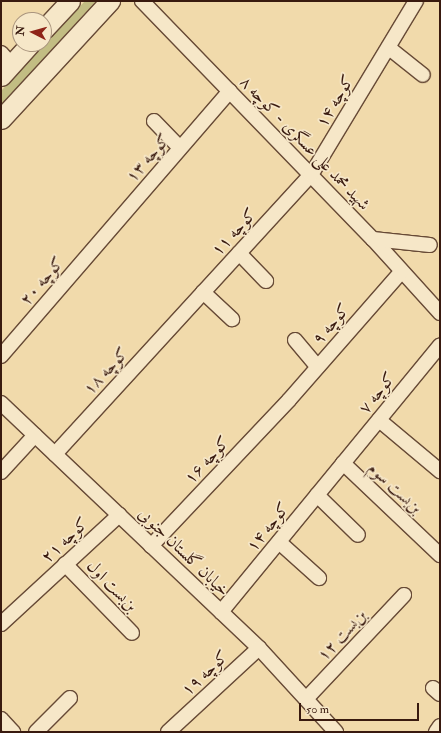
<!DOCTYPE html>
<meta charset="utf-8">
<style>
body{margin:0}
#map{position:relative;width:441px;height:733px;overflow:hidden;background:#f1daab;font-family:"IM FELL Double Pica",Amiri,serif}
div>[style]{position:absolute}
.green>*{inset:0;background:#c2bd83}
.roads{filter:drop-shadow(1px 0 #674a36) drop-shadow(-1px 0 #674a36) drop-shadow(0 1px #674a36) drop-shadow(0 -1px #674a36)}
.minor>*{height:14px;margin:-7px;padding:0 7px;transform-origin:7px;border-radius:7px;background:#f6e7c8}
.secondary>*{height:19px;margin:-9.5px;padding:0 9.5px;transform-origin:9.5px;border-radius:9.5px;background:#f6e7c8}
span{translate:-50% -50%;white-space:nowrap;text-align:center;line-height:1.15;-webkit-text-stroke:3.5px #f6e7c8;paint-order:stroke}
.street-label{font-size:17px;color:#391a0f}
.frame{position:absolute;inset:0;border:2px solid #391a0f;pointer-events:none}
.north{position:absolute;left:12px;top:12px;width:40px;height:40px;box-sizing:border-box;background:#f6e7c8;border:1px solid #aa957e;border-radius:50%;rotate:276deg;font-size:11px;font-weight:700;line-height:16px;text-align:center;color:#391a0f}
.north::after{content:'';display:block;margin:auto;width:14px;height:18px;background:#8f2418;clip-path:polygon(50% 0,100% 100%,50% 72%,0 100%)}
.scale{position:absolute;left:299px;top:703px;width:120px;height:18px;box-sizing:border-box;border:2px solid #391a0f;border-top:0;padding-left:5px;font-size:12px;line-height:14px;white-space:nowrap;color:#391a0f;-webkit-text-stroke:3px #f6e7c8;paint-order:stroke}
</style>
<div id="map">
<div class="green">
<div style="clip-path:polygon(85px 1px,96px 1px,1px 105px,1px 91px)"></div>
</div>
<div class="roads">
<div class="minor">
<div style="left:142px;top:1px;width:332px;rotate:45.9deg"></div>
<div style="left:373px;top:239px;width:100px;rotate:47.8deg"></div>
<div style="left:389px;top:48px;width:43px;rotate:38.5deg"></div>
<div style="left:1px;top:53px;width:15px;rotate:48deg"></div>
<div style="left:154px;top:121px;width:37px;rotate:46deg"></div>
<div style="left:373px;top:239px;width:57px;rotate:6deg"></div>
<div style="left:239px;top:253px;width:39px;rotate:46deg"></div>
<div style="left:203px;top:292px;width:40px;rotate:43deg"></div>
<div style="left:295px;top:340px;width:35px;rotate:50deg"></div>
<div style="left:1px;top:356px;width:350px;rotate:-49.2deg"></div>
<div style="left:1px;top:403px;width:356px;rotate:43.5deg"></div>
<div style="left:259px;top:648px;width:114px;rotate:47.5deg"></div>
<div style="left:379px;top:420px;width:80px;rotate:39.9deg"></div>
<div style="left:55px;top:454px;width:379px;rotate:-47.5deg"></div>
<div style="left:311px;top:175px;width:203px;rotate:-58.9deg"></div>
<div style="left:343px;top:463px;width:134px;rotate:43.5deg"></div>
<div style="left:1px;top:472px;width:50px;rotate:-47.4deg"></div>
<div style="left:317px;top:495px;width:57px;rotate:44.3deg"></div>
<div style="left:279px;top:542px;width:54px;rotate:42deg"></div>
<div style="left:151px;top:546px;width:201px;rotate:-46.6deg"></div>
<div style="left:289px;top:400px;width:170px;rotate:-48.8deg"></div>
<div style="left:65px;top:564px;width:96px;rotate:45.8deg"></div>
<div style="left:221px;top:612px;width:345px;rotate:-50.6deg"></div>
<div style="left:1px;top:624px;width:161px;rotate:-42.7deg"></div>
<div style="left:433px;top:688px;width:9px;rotate:41deg"></div>
<div style="left:306px;top:699px;width:143px;rotate:-46.7deg"></div>
<div style="left:1px;top:719px;width:18px;rotate:47deg"></div>
<div style="left:36px;top:732px;width:48px;rotate:-45deg"></div>
<div style="left:168px;top:732px;width:124px;rotate:-42.7deg"></div>
<div style="left:436px;top:732px;width:7px;rotate:-56deg"></div>
</div>
<div class="secondary">
<div style="left:44px;top:29px;width:38px;rotate:-47deg"></div>
<div style="left:1px;top:76px;width:43px;rotate:-47.8deg"></div>
<div style="left:1px;top:119px;width:161px;rotate:-47.3deg"></div>
</div>
</div>
<div class="street-label">
<span style="left:335px;top:101px;rotate:-59deg">کوچه ۱۴</span>
<span style="left:305px;top:143px;rotate:46deg">شهید محمد علی عسگری - کوچه ۸</span>
<span style="left:148px;top:158px;rotate:-49deg">کوچه ۱۳</span>
<span style="left:234px;top:232px;rotate:-47deg">کوچه ۱۱</span>
<span style="left:42px;top:281px;rotate:-49deg">کوچه ۲۰</span>
<span style="left:331px;top:324px;rotate:-49deg">کوچه ۹</span>
<span style="left:106px;top:371px;rotate:-47deg">کوچه ۱۸</span>
<span style="left:377px;top:393px;rotate:-51deg">کوچه ۷</span>
<span style="left:207px;top:460px;rotate:-47deg">کوچه ۱۶</span>
<span style="left:395px;top:488px;rotate:43deg">بن‌بست سوم</span>
<span style="left:268px;top:527px;rotate:-51deg">کوچه ۱۴</span>
<span style="left:65px;top:540px;rotate:-43deg">کوچه ۲۱</span>
<span style="left:184px;top:552px;rotate:44deg">خیابان گلستان جنوبی</span>
<span style="left:112px;top:586px;rotate:46deg">بن‌بست اول</span>
<span style="left:342px;top:635px;rotate:-47deg">بن‌بست ۱۲</span>
<span style="left:205px;top:673px;rotate:-43deg">کوچه ۱۹</span>
</div>
<div class="frame"></div>
<div class="north">N</div>
<div class="scale">50 m</div>
</div>
